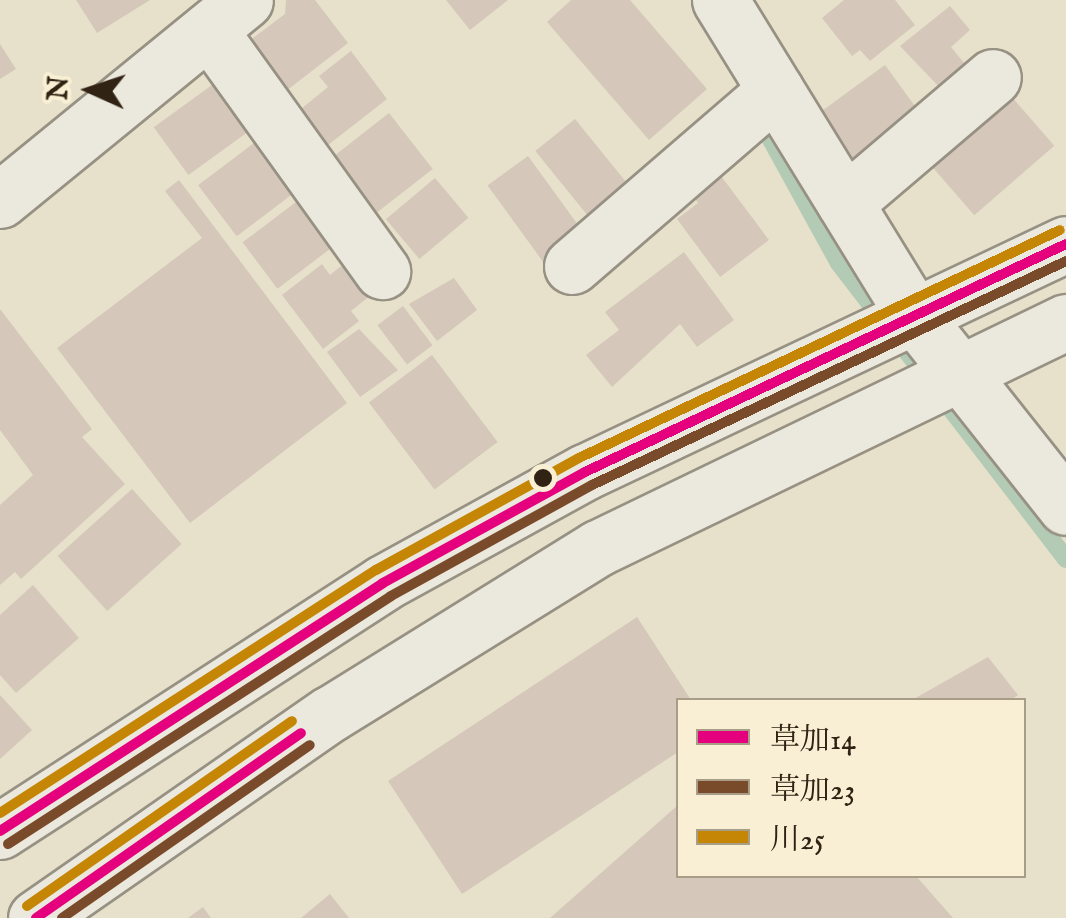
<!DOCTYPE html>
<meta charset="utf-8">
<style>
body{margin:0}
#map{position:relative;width:1066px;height:918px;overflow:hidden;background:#e7e0ca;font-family:"IM FELL English","Noto Serif JP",serif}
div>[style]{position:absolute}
.stream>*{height:18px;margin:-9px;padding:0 9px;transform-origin:9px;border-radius:9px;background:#b3cab4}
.building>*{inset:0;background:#d5c8ba;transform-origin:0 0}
.roads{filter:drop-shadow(2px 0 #979183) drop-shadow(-2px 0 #979183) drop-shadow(0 2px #979183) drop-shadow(0 -2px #979183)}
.minor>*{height:55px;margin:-27.5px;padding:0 27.5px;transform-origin:27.5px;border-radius:27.5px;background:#ebe8dd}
.bus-1>*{height:10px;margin:-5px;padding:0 5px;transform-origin:5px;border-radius:5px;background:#e5007d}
.bus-2>*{height:10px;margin:-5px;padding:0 5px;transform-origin:5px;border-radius:5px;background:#7a4b2a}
.bus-3>*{height:10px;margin:-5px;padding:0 5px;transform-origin:5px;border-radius:5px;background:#c58505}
.dots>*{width:28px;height:28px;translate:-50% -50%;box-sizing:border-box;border:5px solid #f8efd4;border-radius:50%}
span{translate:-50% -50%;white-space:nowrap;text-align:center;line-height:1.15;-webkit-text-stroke:8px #f8efd4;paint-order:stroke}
.legend{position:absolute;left:676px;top:698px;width:350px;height:180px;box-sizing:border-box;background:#f8efd4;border:2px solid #a89d87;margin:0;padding:12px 18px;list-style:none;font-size:30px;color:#302314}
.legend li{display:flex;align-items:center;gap:20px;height:50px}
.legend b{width:50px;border:2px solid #a89d87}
.north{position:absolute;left:40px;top:40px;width:100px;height:100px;-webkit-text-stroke:8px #f8efd4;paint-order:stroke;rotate:273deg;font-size:28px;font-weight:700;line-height:40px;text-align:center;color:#302314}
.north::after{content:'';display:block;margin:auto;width:35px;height:45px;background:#302314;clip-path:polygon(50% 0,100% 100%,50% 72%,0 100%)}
</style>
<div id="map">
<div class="stream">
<div style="left:757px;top:114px;width:170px;rotate:61.2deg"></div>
<div style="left:839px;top:263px;width:373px;rotate:52.5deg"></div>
</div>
<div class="building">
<div style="clip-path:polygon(76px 0,150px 0,97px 33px)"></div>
<div style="clip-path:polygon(286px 0,315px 0,348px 43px,286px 91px,249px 41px,285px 14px)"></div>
<div style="clip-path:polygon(446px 0,508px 0,470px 30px)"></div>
<div style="clip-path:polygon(571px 0,630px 0,707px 89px,649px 140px,547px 22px)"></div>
<div style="clip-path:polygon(844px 0,895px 0,915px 25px,870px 61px,860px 50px,852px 56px,822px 18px)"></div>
<div style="clip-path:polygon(950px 6px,970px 30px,951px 47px,969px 69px,942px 90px,900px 46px)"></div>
<div style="clip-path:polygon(0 44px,16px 69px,0 79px)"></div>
<div style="clip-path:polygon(351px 51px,387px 99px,323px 149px,296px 113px,328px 87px,319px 76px)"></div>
<div style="left:885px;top:65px;width:56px;height:85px;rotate:54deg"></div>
<div style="left:212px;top:85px;width:59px;height:72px;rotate:54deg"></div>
<div style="left:1011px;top:96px;width:66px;height:106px;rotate:49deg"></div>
<div style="left:389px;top:113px;width:71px;height:79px;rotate:52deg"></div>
<div style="left:575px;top:119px;width:83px;height:51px;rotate:51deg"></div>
<div style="left:258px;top:140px;width:64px;height:75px;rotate:53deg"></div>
<div style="left:528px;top:156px;width:98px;height:50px;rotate:54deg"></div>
<div style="clip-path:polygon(718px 172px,769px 240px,720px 277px,677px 219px,698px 203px,690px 192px)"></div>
<div style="left:435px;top:178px;width:52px;height:64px;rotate:50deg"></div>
<div style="clip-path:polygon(179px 180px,347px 403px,190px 523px,57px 348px,202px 238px,165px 191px)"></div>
<div style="left:300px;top:199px;width:58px;height:72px;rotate:53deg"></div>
<div style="clip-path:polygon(684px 252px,734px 320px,697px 347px,680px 324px,612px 387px,586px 355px,619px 330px,605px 312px)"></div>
<div style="clip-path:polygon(346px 262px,371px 295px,351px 311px,359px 321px,323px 349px,282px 295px,322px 264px,330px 275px)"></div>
<div style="clip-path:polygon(454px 278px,477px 310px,437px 341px,409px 304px)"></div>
<div style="left:403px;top:306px;width:49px;height:32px;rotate:53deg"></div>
<div style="clip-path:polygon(0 309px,92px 429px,82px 437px,125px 484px,21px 579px,15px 572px,0 585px,0 505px,33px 475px,0 430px)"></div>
<div style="clip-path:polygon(359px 329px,398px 370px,360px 397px,327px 352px)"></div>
<div style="left:432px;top:355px;width:109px;height:79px;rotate:53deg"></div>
<div style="left:132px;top:489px;width:74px;height:100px;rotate:48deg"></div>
<div style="clip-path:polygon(33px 585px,79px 638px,16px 693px,0 675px,0 615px)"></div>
<div style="clip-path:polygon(637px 617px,691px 700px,678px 700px,678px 752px,462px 894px,388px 781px)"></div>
<div style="clip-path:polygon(988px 657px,1018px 695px,1011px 700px,912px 700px)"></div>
<div style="clip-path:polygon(0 695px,32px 730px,0 759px)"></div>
<div style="clip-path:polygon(678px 805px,678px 876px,916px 876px,953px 918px,550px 918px)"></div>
<div style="clip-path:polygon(330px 894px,349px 918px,301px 918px)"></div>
<div style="clip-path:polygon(203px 907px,211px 918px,188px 918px)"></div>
</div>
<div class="roads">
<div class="minor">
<div style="left:720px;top:0;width:369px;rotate:58.4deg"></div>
<div style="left:913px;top:314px;width:246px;rotate:51.6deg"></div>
<div style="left:209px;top:30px;width:297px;rotate:54.3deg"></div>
<div style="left:0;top:200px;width:316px;rotate:-39.2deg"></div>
<div style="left:845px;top:203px;width:194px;rotate:-40.4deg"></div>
<div style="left:572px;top:266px;width:269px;rotate:-40.8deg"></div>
<div style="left:0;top:831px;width:456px;rotate:-32.9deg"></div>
<div style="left:383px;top:583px;width:230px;rotate:-28.8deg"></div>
<div style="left:585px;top:472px;width:532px;rotate:-25.36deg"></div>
<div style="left:36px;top:918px;width:358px;rotate:-34.8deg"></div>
<div style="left:330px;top:714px;width:315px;rotate:-31.8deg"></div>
<div style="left:598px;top:548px;width:520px;rotate:-25.78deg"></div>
</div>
</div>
<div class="bus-1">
<div style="left:0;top:831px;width:456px;rotate:-32.9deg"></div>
<div style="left:383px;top:583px;width:230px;rotate:-28.8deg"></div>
<div style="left:585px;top:472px;width:532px;rotate:-25.36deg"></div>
<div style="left:36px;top:918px;width:323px;rotate:-34.9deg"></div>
</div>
<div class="bus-2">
<div style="left:8px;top:844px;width:456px;rotate:-32.9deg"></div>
<div style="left:391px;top:596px;width:230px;rotate:-28.9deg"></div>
<div style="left:592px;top:485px;width:524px;rotate:-25.29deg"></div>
<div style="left:62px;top:918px;width:302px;rotate:-34.9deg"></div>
</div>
<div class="bus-3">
<div style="left:0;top:813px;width:448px;rotate:-32.9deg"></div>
<div style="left:376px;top:570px;width:232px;rotate:-28.9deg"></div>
<div style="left:579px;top:458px;width:532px;rotate:-25.36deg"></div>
<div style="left:27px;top:906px;width:323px;rotate:-34.9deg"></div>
</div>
<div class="dots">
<div style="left:543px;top:478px;background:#302314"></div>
</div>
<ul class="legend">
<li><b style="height:12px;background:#e5007d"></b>草加14</li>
<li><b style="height:12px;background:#7a4b2a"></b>草加23</li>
<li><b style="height:12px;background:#c58505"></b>川25</li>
</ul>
<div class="north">N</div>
</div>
